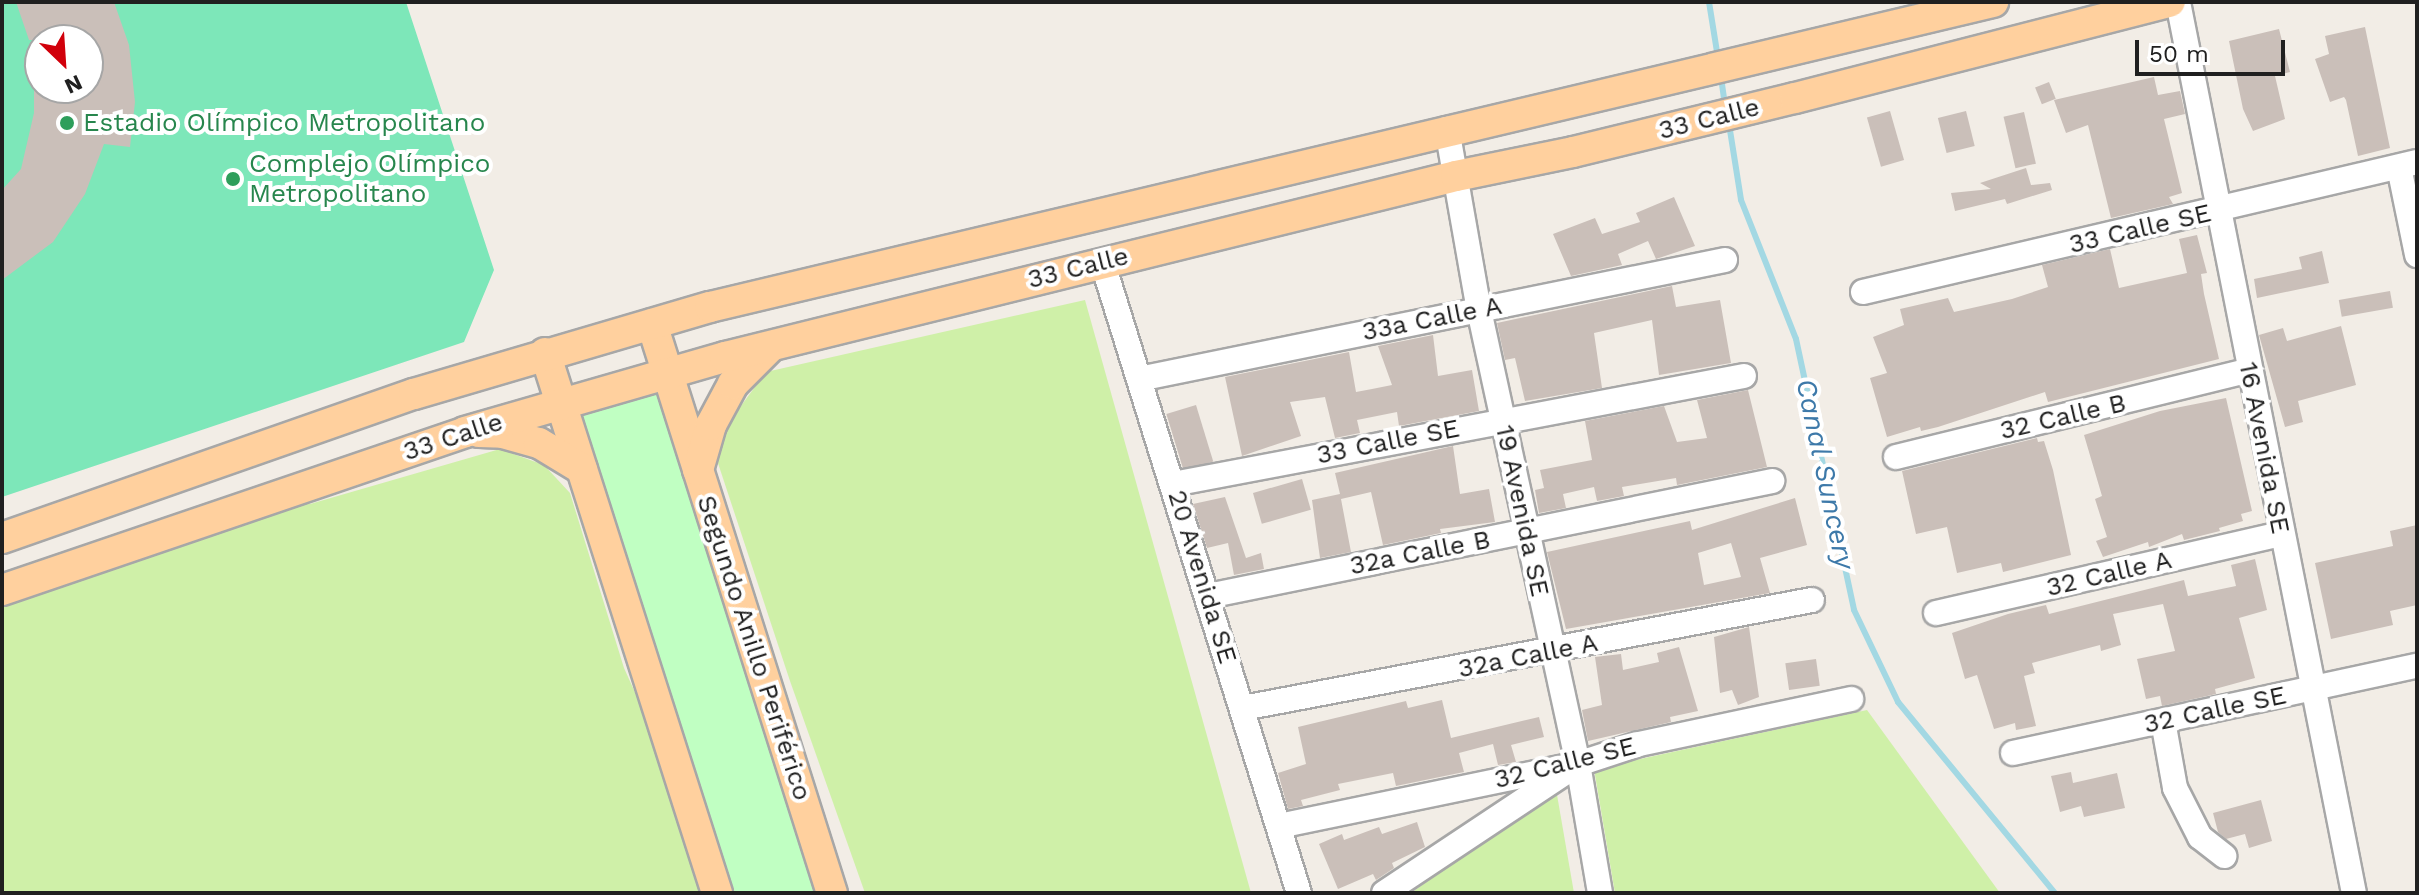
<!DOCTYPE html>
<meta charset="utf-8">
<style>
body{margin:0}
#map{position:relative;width:2419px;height:895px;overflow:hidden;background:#f2ede6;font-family:"Work Sans",sans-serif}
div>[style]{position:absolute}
.grass>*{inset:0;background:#cff0a8}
.park>*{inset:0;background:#c0ffc2;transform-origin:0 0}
.pitch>*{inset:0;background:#7de7b9}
.stream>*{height:6px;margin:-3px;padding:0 3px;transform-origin:3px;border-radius:3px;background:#a3d8e3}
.building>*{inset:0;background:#cabfb9;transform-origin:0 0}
.roads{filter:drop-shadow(2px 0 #a7a7a7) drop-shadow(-2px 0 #a7a7a7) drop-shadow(0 2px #a7a7a7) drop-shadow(0 -2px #a7a7a7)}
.minor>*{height:24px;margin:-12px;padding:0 12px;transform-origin:12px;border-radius:12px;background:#fff}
.major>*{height:30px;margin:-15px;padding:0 15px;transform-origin:15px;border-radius:15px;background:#ffd09e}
.dots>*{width:22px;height:22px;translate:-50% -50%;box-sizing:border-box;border:4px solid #fff;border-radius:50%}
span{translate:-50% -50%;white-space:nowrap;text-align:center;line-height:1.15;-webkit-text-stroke:8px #fff;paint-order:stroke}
.street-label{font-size:26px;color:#202020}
.leisure-label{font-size:26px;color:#27864d}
.left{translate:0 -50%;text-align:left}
.water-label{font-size:28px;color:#3d79a9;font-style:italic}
.frame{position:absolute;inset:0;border:4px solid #202020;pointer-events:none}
.north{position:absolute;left:24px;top:24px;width:80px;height:80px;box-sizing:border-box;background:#fff;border:2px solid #a6a6a6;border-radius:50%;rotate:155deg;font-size:22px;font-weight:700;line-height:32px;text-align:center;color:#202020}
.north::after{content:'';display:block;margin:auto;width:28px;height:36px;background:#d1000b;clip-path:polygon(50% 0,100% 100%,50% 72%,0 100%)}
.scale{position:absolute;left:2135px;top:40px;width:150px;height:36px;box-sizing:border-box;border:4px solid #202020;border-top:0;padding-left:10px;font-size:24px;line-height:28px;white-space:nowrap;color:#202020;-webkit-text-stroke:6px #fff;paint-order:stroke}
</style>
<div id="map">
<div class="grass">
<div style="clip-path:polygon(1085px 300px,1251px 893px,865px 893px,790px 681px,712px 445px,766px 372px)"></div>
<div style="clip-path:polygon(500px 449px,544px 465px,570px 493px,624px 668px,656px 739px,703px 893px,2px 893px,2px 600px,269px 505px,310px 504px)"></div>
<div style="clip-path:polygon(1867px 710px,2000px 893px,1615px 893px,1594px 769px)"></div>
<div style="clip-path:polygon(1556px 789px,1574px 893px,1411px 893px)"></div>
</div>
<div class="park">
<div style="left:662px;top:374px;width:546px;height:103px;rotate:72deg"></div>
</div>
<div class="pitch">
<div style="clip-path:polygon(evenodd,2px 2px,406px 2px,494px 270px,464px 342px,2px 497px,2px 2px,40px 40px,88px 40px,88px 88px,40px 88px,40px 40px)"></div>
</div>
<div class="stream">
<div style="left:1709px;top:2px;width:57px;rotate:80.9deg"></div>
<div style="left:1721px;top:77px;width:29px;rotate:82deg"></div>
<div style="left:1729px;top:124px;width:77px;rotate:81deg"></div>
<div style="left:1741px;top:200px;width:149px;rotate:68.4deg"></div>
<div style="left:1796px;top:339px;width:277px;rotate:77.9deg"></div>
<div style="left:1854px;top:610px;width:102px;rotate:64.4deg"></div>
<div style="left:1898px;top:702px;width:247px;rotate:50.6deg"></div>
</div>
<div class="building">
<div style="clip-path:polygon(16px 2px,114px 2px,129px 45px,135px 102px,130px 147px,104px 144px,85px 194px,53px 242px,2px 280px,2px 190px,21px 169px,34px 113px,34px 88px,88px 88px,88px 40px,29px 40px)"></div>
<div style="clip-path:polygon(2365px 27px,2390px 148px,2358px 156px,2346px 100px,2344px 97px,2330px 102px,2315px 59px,2329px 54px,2325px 36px)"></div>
<div style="clip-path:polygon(2279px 29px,2290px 72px,2275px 76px,2285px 119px,2253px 131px,2243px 109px,2229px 41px)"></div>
<div style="clip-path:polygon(2154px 77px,2158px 95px,2180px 91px,2185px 114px,2164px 119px,2182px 193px,2169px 197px,2173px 204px,2111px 218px,2088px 125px,2066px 133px,2054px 100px)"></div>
<div style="left:2049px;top:82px;width:18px;height:15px;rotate:68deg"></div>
<div style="left:1890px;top:111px;width:51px;height:24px;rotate:74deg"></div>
<div style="left:1966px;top:111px;width:36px;height:29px;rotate:76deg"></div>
<div style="left:2024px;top:112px;width:53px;height:21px;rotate:77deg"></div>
<div style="clip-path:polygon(2026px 168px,2031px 185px,2050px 183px,2052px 190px,2007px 204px,2005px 199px,1955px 211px,1951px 193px,1991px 189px,1980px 183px)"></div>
<div style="clip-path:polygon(1674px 197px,1695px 246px,1656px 259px,1648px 241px,1618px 254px,1622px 265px,1571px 276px,1553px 234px,1595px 218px,1602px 234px,1640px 222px,1636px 213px)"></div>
<div style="clip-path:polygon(2197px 235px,2207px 273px,2201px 274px,2204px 294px,2219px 359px,2048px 402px,2045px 392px,1938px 427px,1921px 431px,1920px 427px,1887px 437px,1870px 378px,1887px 373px,1873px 337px,1904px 325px,1900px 309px,1948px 298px,1954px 312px,2012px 299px,2048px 287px,2042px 265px,2110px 249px,2119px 288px,2187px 273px,2179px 239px)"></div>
<div style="clip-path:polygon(2322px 251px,2329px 283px,2257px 298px,2254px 279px,2302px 269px,2299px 257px)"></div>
<div style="clip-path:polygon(1672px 286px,1676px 307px,1720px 300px,1731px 363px,1659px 375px,1652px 320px,1594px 333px,1602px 388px,1525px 401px,1515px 358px,1505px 360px,1497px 323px)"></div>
<div style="left:2390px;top:291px;width:17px;height:52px;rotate:80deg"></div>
<div style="clip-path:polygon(2341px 326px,2356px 385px,2298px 401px,2303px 422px,2285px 427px,2259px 335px,2283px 328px,2287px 341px)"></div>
<div style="clip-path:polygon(1433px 335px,1438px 376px,1472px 370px,1479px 411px,1399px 426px,1397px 412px,1357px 420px,1360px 433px,1335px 438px,1325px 397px,1290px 402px,1301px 436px,1242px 456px,1225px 377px,1349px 352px,1356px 392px,1372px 389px,1392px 385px,1378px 346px)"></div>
<div style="clip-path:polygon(1748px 390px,1767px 467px,1677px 485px,1676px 478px,1622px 487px,1624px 496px,1597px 501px,1594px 487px,1563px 494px,1566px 508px,1539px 513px,1535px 490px,1544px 488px,1540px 470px,1592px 460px,1585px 421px,1664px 406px,1677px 442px,1707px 438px,1697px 400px)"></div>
<div style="clip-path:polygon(2226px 398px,2252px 511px,2241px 514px,2243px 521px,2219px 528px,2220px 531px,2184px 540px,2182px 534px,2149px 547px,2148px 542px,2103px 557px,2096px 541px,2107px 537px,2095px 499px,2102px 496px,2084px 435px,2160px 411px)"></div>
<div style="left:1196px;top:405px;width:59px;height:31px;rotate:73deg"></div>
<div style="clip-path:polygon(2037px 438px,2038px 442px,2044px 441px,2053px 470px,2071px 555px,2003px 572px,2001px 563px,1957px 573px,1947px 527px,1916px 534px,1902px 471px)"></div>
<div style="clip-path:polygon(1453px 446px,1460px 494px,1489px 489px,1495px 522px,1440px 529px,1441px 533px,1383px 545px,1371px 492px,1341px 499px,1351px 552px,1320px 558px,1312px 500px,1340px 494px,1335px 473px)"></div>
<div style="left:1302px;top:479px;width:32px;height:51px;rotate:74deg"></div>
<div style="clip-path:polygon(1225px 497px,1246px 558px,1261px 553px,1264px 569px,1234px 575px,1228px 543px,1207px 548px,1193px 504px)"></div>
<div style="clip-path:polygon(evenodd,1795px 498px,1807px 545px,1760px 558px,1770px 593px,1566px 629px,1547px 552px,1690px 521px,1692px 530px,1795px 498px,1731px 543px,1741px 577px,1704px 585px,1698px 553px,1731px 543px)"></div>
<div style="clip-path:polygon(2417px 525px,2417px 605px,2390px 611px,2393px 625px,2331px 639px,2315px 563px,2393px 546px,2390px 531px)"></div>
<div style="clip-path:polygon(2255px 559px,2267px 610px,2239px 618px,2255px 678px,2215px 689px,2216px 694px,2162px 706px,2160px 696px,2146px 699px,2137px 659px,2175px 651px,2163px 604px,2113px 614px,2121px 645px,2101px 651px,2100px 645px,2032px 663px,2035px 673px,2024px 676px,2036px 726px,2016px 730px,2015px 723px,1994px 729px,1977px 675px,1965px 679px,1952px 633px,2008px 614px,2046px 605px,2049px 614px,2184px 580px,2188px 596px,2236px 586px,2231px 565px)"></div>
<div style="clip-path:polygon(1749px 627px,1759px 697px,1738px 705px,1732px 690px,1720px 693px,1714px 637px)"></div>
<div style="clip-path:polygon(1679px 647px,1698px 711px,1670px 717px,1671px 722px,1588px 741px,1582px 710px,1602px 705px,1595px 657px,1621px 654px,1623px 670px,1659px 662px,1657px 653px)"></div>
<div style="left:1816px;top:659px;width:27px;height:31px;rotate:82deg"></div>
<div style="clip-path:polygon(1442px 700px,1451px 738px,1539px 717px,1544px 737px,1511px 745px,1516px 762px,1498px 765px,1493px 744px,1459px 753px,1464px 772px,1396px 786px,1393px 773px,1338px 784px,1340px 790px,1301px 800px,1303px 806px,1288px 809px,1278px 773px,1306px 764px,1298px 727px,1406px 701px,1408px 708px)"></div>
<div style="clip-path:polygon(2071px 772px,2073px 783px,2117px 773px,2125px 808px,2084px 817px,2081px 806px,2060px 812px,2051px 776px)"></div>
<div style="clip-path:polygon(2261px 800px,2272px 841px,2249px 848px,2245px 834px,2226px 839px,2218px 832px,2213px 813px)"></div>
<div style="clip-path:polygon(1417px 822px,1425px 847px,1392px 863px,1394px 868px,1376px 880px,1373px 874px,1338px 889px,1319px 844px,1342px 834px,1344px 840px,1379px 827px,1382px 834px)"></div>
</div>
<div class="roads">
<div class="minor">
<div style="left:2178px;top:2px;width:908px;rotate:78.83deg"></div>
<div style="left:1447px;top:129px;width:184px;rotate:80deg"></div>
<div style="left:1479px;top:310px;width:465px;rotate:77.7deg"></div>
<div style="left:1578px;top:764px;width:131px;rotate:80.3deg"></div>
<div style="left:2399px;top:167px;width:90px;rotate:78.4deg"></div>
<div style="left:1102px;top:261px;width:662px;rotate:72.69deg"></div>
<div style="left:1863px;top:292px;width:569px;rotate:-13.21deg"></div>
<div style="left:1139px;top:379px;width:598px;rotate:-11.48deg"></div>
<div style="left:1896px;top:457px;width:364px;rotate:-13.8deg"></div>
<div style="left:1173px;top:484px;width:581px;rotate:-10.71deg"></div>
<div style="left:1208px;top:596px;width:576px;rotate:-11.52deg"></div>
<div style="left:1936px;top:613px;width:355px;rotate:-12.9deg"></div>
<div style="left:1243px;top:708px;width:579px;rotate:-10.75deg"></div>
<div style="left:2163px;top:721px;width:68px;rotate:79.8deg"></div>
<div style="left:2175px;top:788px;width:55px;rotate:63deg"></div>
<div style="left:2200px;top:837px;width:31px;rotate:38deg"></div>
<div style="left:2013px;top:753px;width:413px;rotate:-12.2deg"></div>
<div style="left:1279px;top:826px;width:305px;rotate:-11.7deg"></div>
<div style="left:1578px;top:764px;width:64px;rotate:-18.2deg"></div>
<div style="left:1639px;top:744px;width:217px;rotate:-12deg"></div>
<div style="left:1384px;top:893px;width:219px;rotate:-33.6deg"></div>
</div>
<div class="major">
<div style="left:652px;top:324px;width:597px;rotate:72.45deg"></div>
<div style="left:545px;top:353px;width:567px;rotate:72.33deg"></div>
<div style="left:479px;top:432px;width:24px;rotate:2deg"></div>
<div style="left:503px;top:433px;width:37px;rotate:16deg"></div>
<div style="left:539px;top:443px;width:50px;rotate:31.2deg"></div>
<div style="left:698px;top:470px;width:47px;rotate:-73.9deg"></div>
<div style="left:711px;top:425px;width:47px;rotate:-61.8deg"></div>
<div style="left:733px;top:384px;width:52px;rotate:-45deg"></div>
<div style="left:2px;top:538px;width:436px;rotate:-19.3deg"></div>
<div style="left:414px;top:394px;width:309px;rotate:-16.4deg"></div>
<div style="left:710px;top:307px;width:1319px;rotate:-13.37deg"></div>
<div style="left:2px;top:590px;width:489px;rotate:-18.8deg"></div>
<div style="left:465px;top:432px;width:271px;rotate:-16.1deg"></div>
<div style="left:725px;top:357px;width:753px;rotate:-13.91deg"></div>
<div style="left:1456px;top:176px;width:119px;rotate:-11.6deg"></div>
<div style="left:1573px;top:152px;width:228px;rotate:-13.7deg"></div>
<div style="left:1795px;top:98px;width:387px;rotate:-14.4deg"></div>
</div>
</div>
<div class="dots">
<div style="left:67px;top:123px;background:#2e9e5b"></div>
<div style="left:233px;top:179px;background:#2e9e5b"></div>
</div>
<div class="street-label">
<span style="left:1709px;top:119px;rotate:-14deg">33 Calle</span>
<span style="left:2140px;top:229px;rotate:-13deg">33 Calle SE</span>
<span style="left:1078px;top:268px;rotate:-14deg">33 Calle</span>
<span style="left:1432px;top:319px;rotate:-11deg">33a Calle A</span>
<span style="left:2063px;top:417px;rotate:-13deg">32 Calle B</span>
<span style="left:453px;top:437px;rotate:-18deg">33 Calle</span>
<span style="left:1388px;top:442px;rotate:-11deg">33 Calle SE</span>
<span style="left:2264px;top:448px;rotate:79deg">16 Avenida SE</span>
<span style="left:1522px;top:511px;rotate:78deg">19 Avenida SE</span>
<span style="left:1420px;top:553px;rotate:-11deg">32a Calle B</span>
<span style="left:2109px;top:574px;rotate:-13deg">32 Calle A</span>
<span style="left:1202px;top:577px;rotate:73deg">20 Avenida SE</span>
<span style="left:754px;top:648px;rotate:72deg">Segundo Anillo Periférico</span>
<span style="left:1528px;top:656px;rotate:-11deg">32a Calle A</span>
<span style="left:2215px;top:710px;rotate:-12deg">32 Calle SE</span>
<span style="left:1565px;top:763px;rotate:-14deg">32 Calle SE</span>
</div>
<div class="leisure-label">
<span class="left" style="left:83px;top:123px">Estadio Olímpico Metropolitano</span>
<span class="left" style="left:249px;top:179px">Complejo Olímpico<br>Metropolitano</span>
</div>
<div class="water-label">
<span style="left:1825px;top:474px;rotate:78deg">Canal Suncery</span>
</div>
<div class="frame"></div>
<div class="north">N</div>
<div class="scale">50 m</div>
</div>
